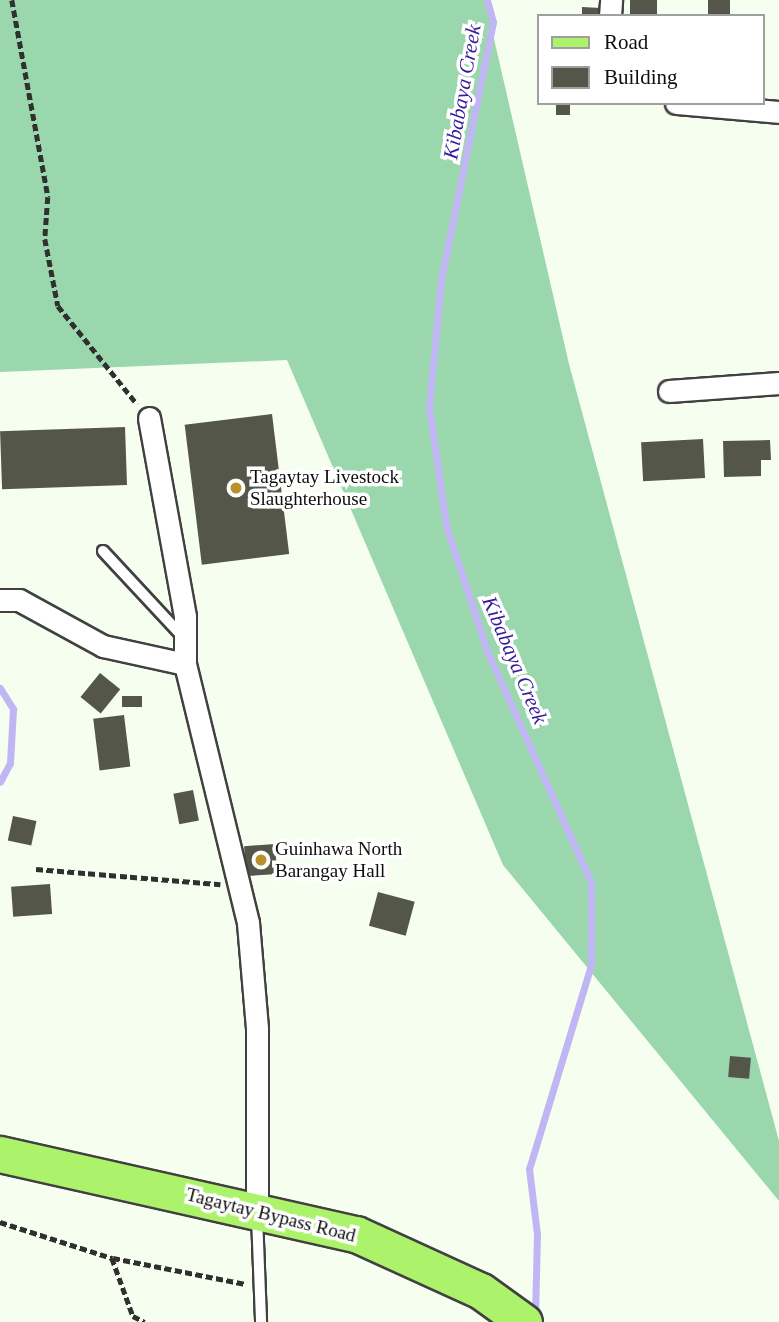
<!DOCTYPE html>
<style>
body{margin:0}
#map{position:relative;width:779px;height:1322px;overflow:hidden;background:#f6feef;font-family:Georgia,serif}
div>[style]{position:absolute}
.forest>*{inset:0;background:#9ad7ad}
.stream>*{height:7px;margin:-3.5px;padding:0 3.5px;transform-origin:3.5px;border-radius:3.5px;background:#bfb6f3}
.building>*{inset:0;background:#54564a;transform-origin:0 0}
.path>*{height:4.5px;margin-top:-2.25px;transform-origin:0;background:repeating-linear-gradient(90deg,#303030 0 7px,transparent 0 10.5px)}
.roads{filter:drop-shadow(2px 0 #414141) drop-shadow(-2px 0 #414141) drop-shadow(0 2px #414141) drop-shadow(0 -2px #414141)}
.lane>*{height:10px;margin:-5px;padding:0 5px;transform-origin:5px;border-radius:5px;background:#fff}
.street>*{height:21px;margin:-10.5px;padding:0 10.5px;transform-origin:10.5px;border-radius:10.5px;background:#fff}
.primary>*{height:35px;margin:-17.5px;padding:0 17.5px;transform-origin:17.5px;border-radius:17.5px;background:#acf26b}
.dots>*{width:19px;height:19px;translate:-50% -50%;box-sizing:border-box;border:4px solid #fff;border-radius:50%}
span{translate:-50% -50%;white-space:nowrap;text-align:center;line-height:1.15;-webkit-text-stroke:7px #fff;paint-order:stroke}
.poi-label{font-size:19px;color:#0e0e0e}
.left{translate:0 -50%;text-align:left}
.street-label{font-size:19px;color:#0e0e0e}
.water-label{font-size:21px;color:#361c9a;font-style:italic}
.legend{position:absolute;left:537px;top:14px;width:228px;height:91px;box-sizing:border-box;background:#fff;border:2px solid #9f9f9f;margin:0;padding:9px 12px;list-style:none;font-size:21px;color:#0e0e0e}
.legend li{display:flex;align-items:center;gap:14px;height:35px}
.legend b{width:35px;border:2px solid #9f9f9f}
</style>
<div id="map">
<div class="forest">
<div style="clip-path:polygon(0 0,485px 0,569px 364px,779px 1141px,779px 1201px,503px 865px,287px 360px,0 372px)"></div>
</div>
<div class="stream">
<div style="left:487px;top:0;width:23px;rotate:75deg"></div>
<div style="left:493px;top:22px;width:264px;rotate:101.4deg"></div>
<div style="left:441px;top:281px;width:126px;rotate:95.5deg"></div>
<div style="left:429px;top:406px;width:121px;rotate:81.9deg"></div>
<div style="left:446px;top:526px;width:132px;rotate:71.8deg"></div>
<div style="left:487px;top:651px;width:253px;rotate:65.8deg"></div>
<div style="left:591px;top:882px;width:83px;rotate:90deg"></div>
<div style="left:591px;top:965px;width:213px;rotate:106.9deg"></div>
<div style="left:529px;top:1169px;width:65px;rotate:83deg"></div>
<div style="left:537px;top:1234px;width:84px;rotate:91.4deg"></div>
<div style="left:0;top:688px;width:25px;rotate:58deg"></div>
<div style="left:13px;top:709px;width:54px;rotate:93.2deg"></div>
<div style="left:10px;top:763px;width:21px;rotate:118deg"></div>
</div>
<div class="building">
<div style="left:630px;top:0;width:27px;height:16px"></div>
<div style="left:708px;top:0;width:22px;height:16px"></div>
<div style="clip-path:polygon(582px 7px,601px 8px,600px 16px,582px 16px)"></div>
<div style="left:556px;top:103px;width:14px;height:12px"></div>
<div style="left:272px;top:414px;width:141px;height:88px;rotate:83deg"></div>
<div style="left:125px;top:427px;width:58px;height:125px;rotate:88deg"></div>
<div style="left:703px;top:439px;width:39px;height:62px;rotate:87deg"></div>
<div style="clip-path:polygon(770px 440px,771px 460px,761px 460px,761px 476px,724px 477px,723px 441px)"></div>
<div style="left:100px;top:673px;width:26px;height:31px;rotate:39deg"></div>
<div style="left:122px;top:696px;width:20px;height:11px"></div>
<div style="left:124px;top:715px;width:52px;height:31px;rotate:83deg"></div>
<div style="left:193px;top:790px;width:31px;height:20px;rotate:79deg"></div>
<div style="left:13px;top:816px;width:24px;height:25px;rotate:12deg"></div>
<div style="left:275px;top:844px;width:30px;height:31px;rotate:86deg"></div>
<div style="left:50px;top:884px;width:30px;height:39px;rotate:86deg"></div>
<div style="left:378px;top:892px;width:38px;height:35px;rotate:15deg"></div>
<div style="left:730px;top:1056px;width:21px;height:21px;rotate:5deg"></div>
</div>
<div class="path">
<div style="left:12px;top:0;width:200px;rotate:79.6deg"></div>
<div style="left:48px;top:197px;width:42px;rotate:94.1deg"></div>
<div style="left:45px;top:239px;width:68px;rotate:79deg"></div>
<div style="left:58px;top:306px;width:126px;rotate:51.1deg"></div>
<div style="left:36px;top:869px;width:185px;rotate:4.7deg"></div>
<div style="left:0;top:1222px;width:118px;rotate:17.8deg"></div>
<div style="left:112px;top:1258px;width:62px;rotate:70.1deg"></div>
<div style="left:133px;top:1316px;width:13px;rotate:27deg"></div>
<div style="left:113px;top:1258px;width:135px;rotate:11.1deg"></div>
</div>
<div class="roads">
<div class="lane">
<div style="left:103px;top:551px;width:117px;rotate:47.1deg"></div>
<div style="left:257px;top:1216px;width:106px;rotate:87.8deg"></div>
</div>
<div class="street">
<div style="left:610px;top:16px;width:16px;rotate:-86deg"></div>
<div style="left:676px;top:103px;width:103px;rotate:5deg"></div>
<div style="left:669px;top:391px;width:110px;rotate:-4.2deg"></div>
<div style="left:149px;top:418px;width:201px;rotate:79.7deg"></div>
<div style="left:185px;top:616px;width:48px;rotate:90deg"></div>
<div style="left:0;top:600px;width:19px"></div>
<div style="left:19px;top:600px;width:96px;rotate:28.7deg"></div>
<div style="left:103px;top:646px;width:84px;rotate:12.4deg"></div>
<div style="left:185px;top:664px;width:267px;rotate:76.3deg"></div>
<div style="left:248px;top:923px;width:106px;rotate:85.1deg"></div>
<div style="left:257px;top:1029px;width:180px;rotate:90deg"></div>
</div>
<div class="primary">
<div style="left:0;top:1154px;width:365px;rotate:12.7deg"></div>
<div style="left:356px;top:1234px;width:137px;rotate:24.5deg"></div>
<div style="left:481px;top:1291px;width:53px;rotate:35.8deg"></div>
</div>
</div>
<div class="dots">
<div style="left:236px;top:488px;background:#b8902c"></div>
<div style="left:261px;top:860px;background:#b8902c"></div>
</div>
<div class="poi-label">
<span class="left" style="left:250px;top:488px">Tagaytay Livestock<br>Slaughterhouse</span>
<span class="left" style="left:275px;top:860px">Guinhawa North<br>Barangay Hall</span>
</div>
<div class="street-label">
<span style="left:271px;top:1215px;rotate:14deg">Tagaytay Bypass Road</span>
</div>
<div class="water-label">
<span style="left:462px;top:92px;rotate:-80deg">Kibabaya Creek</span>
<span style="left:515px;top:660px;rotate:67deg">Kibabaya Creek</span>
</div>
<ul class="legend">
<li><b style="height:9px;background:#acf26b"></b>Road</li>
<li><b style="height:19px;background:#54564a"></b>Building</li>
</ul>
</div>
